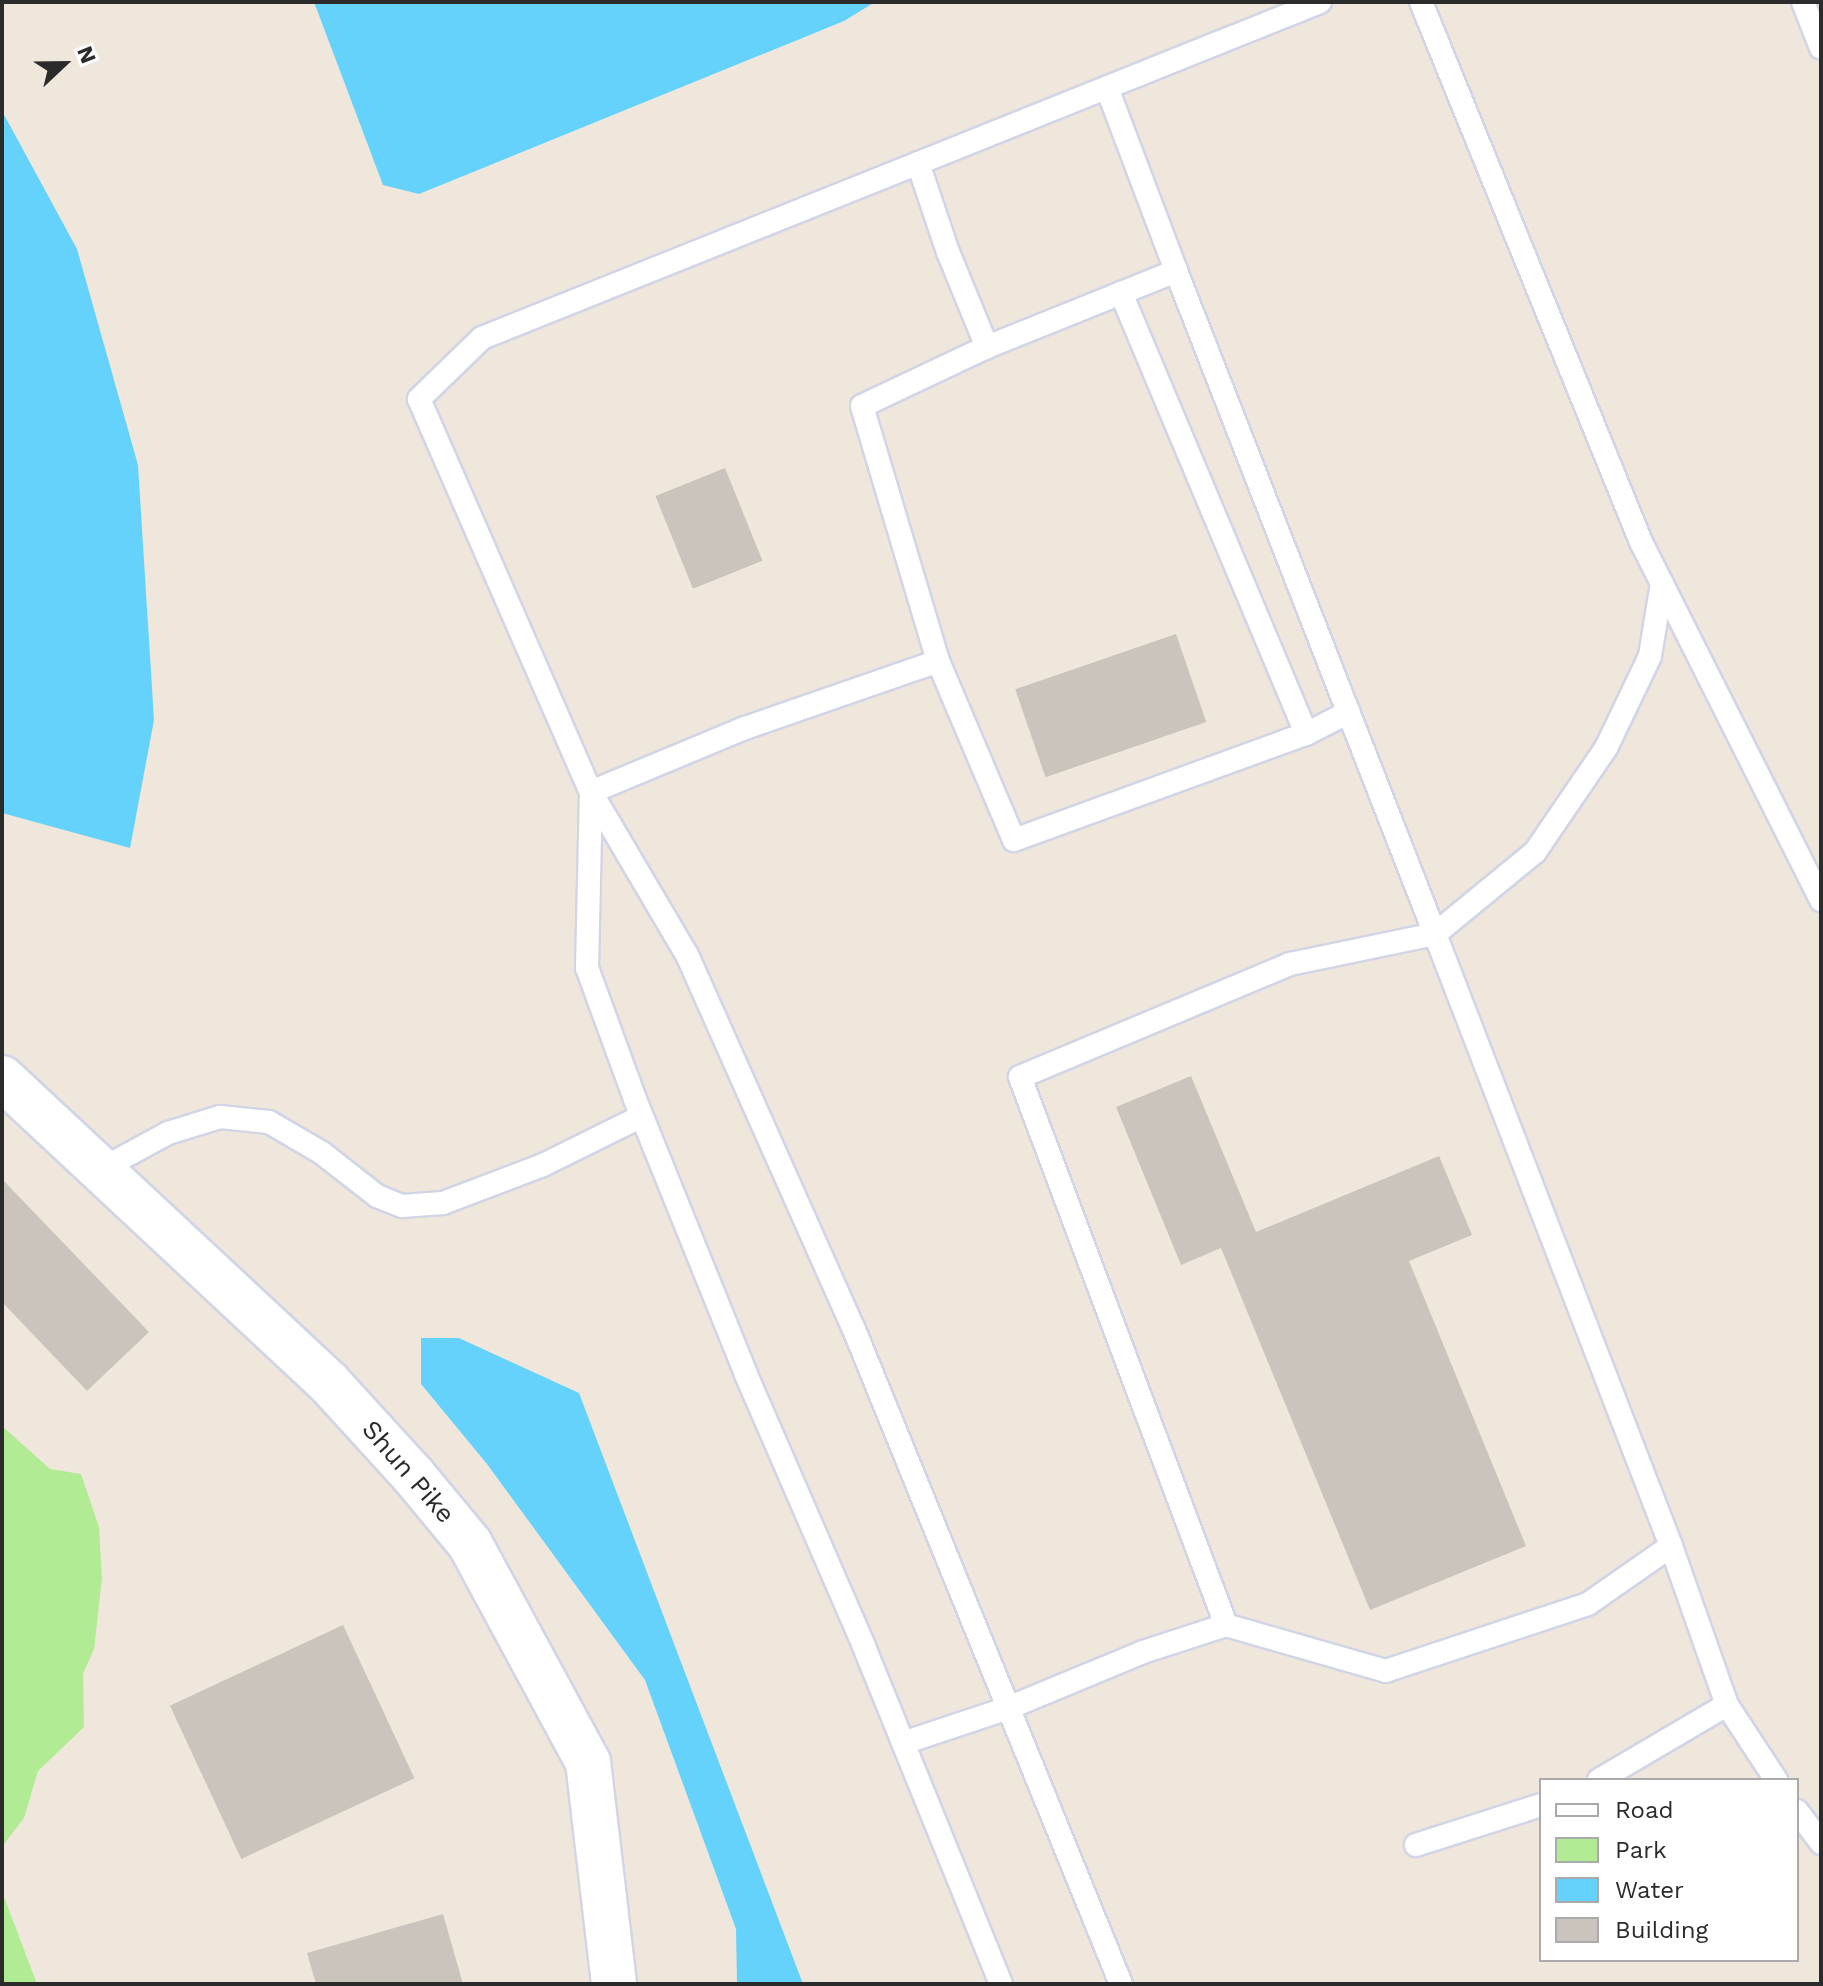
<!DOCTYPE html>
<style>
body{margin:0}
#map{position:relative;width:1823px;height:1986px;overflow:hidden;background:#efe7dc;font-family:"Work Sans",sans-serif}
div>[style]{position:absolute}
.green>*{inset:0;background:#b1eb93}
.water>*{inset:0;background:#65d2fb}
.building>*{inset:0;background:#cac4bc;transform-origin:0 0}
.roads{filter:drop-shadow(2px 0 #d1d5e5) drop-shadow(-2px 0 #d1d5e5) drop-shadow(0 2px #d1d5e5) drop-shadow(0 -2px #d1d5e5)}
.lane>*{height:22px;margin:-11px;padding:0 11px;transform-origin:11px;border-radius:11px;background:#fff}
.secondary>*{height:44px;margin:-22px;padding:0 22px;transform-origin:22px;border-radius:22px;background:#fff}
span{translate:-50% -50%;white-space:nowrap;text-align:center;line-height:1.15;-webkit-text-stroke:6px #fff;paint-order:stroke}
.street-label{font-size:26px;color:#2b2b2b}
.frame{position:absolute;inset:0;border:4px solid #2b2b2b;pointer-events:none}
.legend{position:absolute;left:1539px;top:1778px;width:260px;height:184px;box-sizing:border-box;background:#fff;border:2px solid #aaa;margin:0;padding:10px 14px;list-style:none;font-size:24px;color:#2b2b2b}
.legend li{display:flex;align-items:center;gap:16px;height:40px}
.legend b{width:40px;border:2px solid #aaa}
.north{position:absolute;left:24px;top:24px;width:80px;height:80px;-webkit-text-stroke:6px #fff;paint-order:stroke;rotate:68deg;font-size:22px;font-weight:700;line-height:32px;text-align:center;color:#2b2b2b}
.north::after{content:'';display:block;margin:auto;width:28px;height:36px;background:#2b2b2b;clip-path:polygon(50% 0,100% 100%,50% 72%,0 100%)}
</style>
<div id="map">
<div class="green">
<div style="clip-path:polygon(2px 1426px,50px 1469px,81px 1474px,99px 1527px,102px 1578px,94px 1649px,83px 1674px,84px 1727px,38px 1771px,24px 1818px,4px 1844px,4px 1897px,37px 1984px,2px 1984px)"></div>
</div>
<div class="water">
<div style="clip-path:polygon(314px 2px,875px 2px,844px 21px,419px 194px,383px 185px)"></div>
<div style="clip-path:polygon(2px 111px,77px 249px,138px 465px,154px 720px,130px 848px,2px 813px)"></div>
<div style="clip-path:polygon(421px 1338px,459px 1338px,579px 1393px,803px 1984px,737px 1984px,736px 1929px,645px 1680px,487px 1464px,421px 1384px)"></div>
</div>
<div class="building">
<div style="left:725px;top:468px;width:100px;height:75px;rotate:68deg"></div>
<div style="left:1176px;top:634px;width:93px;height:170px;rotate:71deg"></div>
<div style="clip-path:polygon(1191px 1076px,1256px 1232px,1439px 1156px,1472px 1235px,1409px 1261px,1526px 1546px,1370px 1610px,1221px 1248px,1181px 1265px,1116px 1107px)"></div>
<div style="clip-path:polygon(2px 1179px,149px 1332px,87px 1391px,2px 1302px)"></div>
<div style="left:343px;top:1625px;width:169px;height:191px;rotate:65deg"></div>
<div style="clip-path:polygon(443px 1914px,463px 1984px,316px 1984px,307px 1953px)"></div>
</div>
<div class="roads">
<div class="lane">
<div style="left:1320px;top:2px;width:903px;rotate:158.15deg"></div>
<div style="left:482px;top:338px;width:88px;rotate:135.9deg"></div>
<div style="left:419px;top:399px;width:429px;rotate:66.4deg"></div>
<div style="left:591px;top:792px;width:167px;rotate:-22.6deg"></div>
<div style="left:745px;top:728px;width:204px;rotate:-19.1deg"></div>
<div style="left:938px;top:661px;width:194px;rotate:67deg"></div>
<div style="left:1014px;top:840px;width:311px;rotate:-20deg"></div>
<div style="left:1306px;top:734px;width:48px;rotate:-27.1deg"></div>
<div style="left:1421px;top:2px;width:583px;rotate:67.83deg"></div>
<div style="left:1641px;top:542px;width:401px;rotate:63.3deg"></div>
<div style="left:1803px;top:2px;width:49px;rotate:68.6deg"></div>
<div style="left:1107px;top:88px;width:196px;rotate:69.3deg"></div>
<div style="left:1176px;top:271px;width:712px;rotate:68.66deg"></div>
<div style="left:1435px;top:934px;width:656px;rotate:68.91deg"></div>
<div style="left:1671px;top:1546px;width:101px;rotate:145.1deg"></div>
<div style="left:1588px;top:1604px;width:213px;rotate:161.7deg"></div>
<div style="left:1386px;top:1671px;width:166px;rotate:-164deg"></div>
<div style="left:1226px;top:1625px;width:585px;rotate:-110.6deg"></div>
<div style="left:1020px;top:1077px;width:293px;rotate:-22.7deg"></div>
<div style="left:1290px;top:964px;width:148px;rotate:-11.7deg"></div>
<div style="left:1435px;top:934px;width:129px;rotate:-39.4deg"></div>
<div style="left:1535px;top:852px;width:126px;rotate:-55.7deg"></div>
<div style="left:1606px;top:748px;width:102px;rotate:-64.4deg"></div>
<div style="left:1650px;top:656px;width:74px;rotate:-80.7deg"></div>
<div style="left:918px;top:163px;width:94px;rotate:71.4deg"></div>
<div style="left:948px;top:252px;width:103px;rotate:67.7deg"></div>
<div style="left:987px;top:347px;width:204px;rotate:-21.9deg"></div>
<div style="left:1121px;top:293px;width:478px;rotate:67.2deg"></div>
<div style="left:938px;top:661px;width:266px;rotate:-106.6deg"></div>
<div style="left:862px;top:406px;width:138px;rotate:-25.3deg"></div>
<div style="left:98px;top:1171px;width:80px;rotate:-28.5deg"></div>
<div style="left:168px;top:1133px;width:54px;rotate:-17.1deg"></div>
<div style="left:220px;top:1117px;width:49px;rotate:5.8deg"></div>
<div style="left:269px;top:1122px;width:61px;rotate:30.3deg"></div>
<div style="left:322px;top:1153px;width:70px;rotate:38deg"></div>
<div style="left:377px;top:1196px;width:27px;rotate:22deg"></div>
<div style="left:402px;top:1206px;width:41px;rotate:-4.2deg"></div>
<div style="left:443px;top:1203px;width:107px;rotate:-20.8deg"></div>
<div style="left:543px;top:1165px;width:110px;rotate:-26.3deg"></div>
<div style="left:1671px;top:1546px;width:169px;rotate:70.6deg"></div>
<div style="left:1727px;top:1705px;width:90px;rotate:56.8deg"></div>
<div style="left:903px;top:1743px;width:111px;rotate:-18.4deg"></div>
<div style="left:1008px;top:1708px;width:146px;rotate:-22.5deg"></div>
<div style="left:1143px;top:1652px;width:87px;rotate:-18deg"></div>
<div style="left:1599px;top:1780px;width:148px;rotate:-30.4deg"></div>
<div style="left:1797px;top:1811px;width:40px;rotate:53deg"></div>
<div style="left:1416px;top:1845px;width:131px;rotate:-17.7deg"></div>
<div style="left:1001px;top:1984px;width:365px;rotate:-112.1deg"></div>
<div style="left:864px;top:1646px;width:296px;rotate:-113.5deg"></div>
<div style="left:746px;top:1374px;width:297px;rotate:-112deg"></div>
<div style="left:635px;top:1099px;width:140px;rotate:-110.1deg"></div>
<div style="left:587px;top:968px;width:176px;rotate:-88.7deg"></div>
<div style="left:591px;top:792px;width:191px;rotate:59.5deg"></div>
<div style="left:688px;top:957px;width:405px;rotate:66deg"></div>
<div style="left:853px;top:1327px;width:710px;rotate:67.81deg"></div>
</div>
<div class="secondary">
<div style="left:2px;top:1078px;width:447px;rotate:43deg"></div>
<div style="left:329px;top:1383px;width:125px;rotate:47.6deg"></div>
<div style="left:413px;top:1475px;width:89px;rotate:50.4deg"></div>
<div style="left:470px;top:1544px;width:248px;rotate:61.6deg"></div>
<div style="left:588px;top:1762px;width:224px;rotate:83.3deg"></div>
</div>
</div>
<div class="street-label">
<span style="left:408px;top:1472px;rotate:49deg">Shun Pike</span>
</div>
<div class="frame"></div>
<ul class="legend">
<li><b style="height:10px;background:#fff"></b>Road</li>
<li><b style="height:22px;background:#b1eb93"></b>Park</li>
<li><b style="height:22px;background:#65d2fb"></b>Water</li>
<li><b style="height:22px;background:#cac4bc"></b>Building</li>
</ul>
<div class="north">N</div>
</div>
